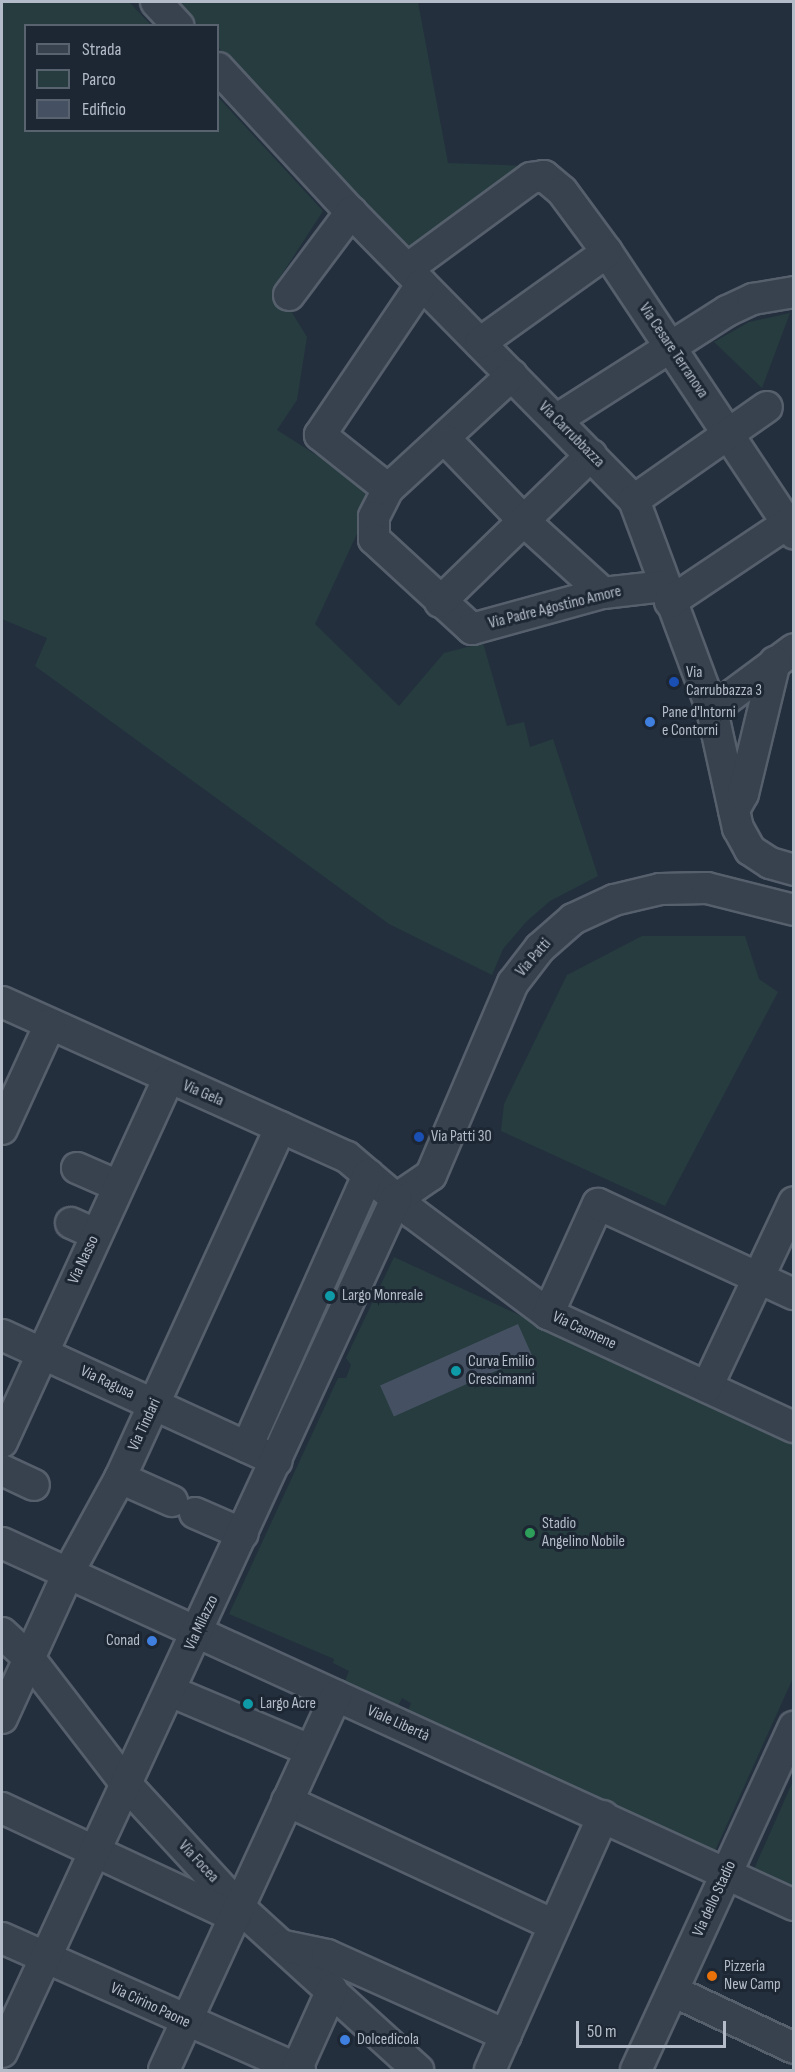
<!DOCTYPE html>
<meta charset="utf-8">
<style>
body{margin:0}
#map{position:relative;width:795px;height:2072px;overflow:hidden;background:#242f3e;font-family:"Sofia Sans Condensed",sans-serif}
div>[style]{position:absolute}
.green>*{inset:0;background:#263c3f}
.building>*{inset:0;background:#455162;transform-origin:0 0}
.roads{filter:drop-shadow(2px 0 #565f6c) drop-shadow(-2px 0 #565f6c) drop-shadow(0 2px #565f6c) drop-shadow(0 -2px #565f6c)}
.minor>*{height:30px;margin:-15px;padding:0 15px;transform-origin:15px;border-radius:15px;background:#38414e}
.dots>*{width:16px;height:16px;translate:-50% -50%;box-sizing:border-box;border:3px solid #1d2633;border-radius:50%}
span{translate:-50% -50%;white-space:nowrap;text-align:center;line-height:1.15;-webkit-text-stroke:6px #1d2633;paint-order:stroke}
.street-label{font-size:16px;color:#b4bcc9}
.poi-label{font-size:16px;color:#b4bcc9}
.left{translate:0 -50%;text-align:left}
.right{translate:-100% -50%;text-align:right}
.frame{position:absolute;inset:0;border:3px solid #b4bcc9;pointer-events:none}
.legend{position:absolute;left:24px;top:24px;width:195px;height:108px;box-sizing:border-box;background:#1d2633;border:2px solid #59626f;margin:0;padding:8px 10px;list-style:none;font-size:18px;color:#b4bcc9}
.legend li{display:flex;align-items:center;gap:12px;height:30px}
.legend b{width:30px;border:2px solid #59626f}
.scale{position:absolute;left:576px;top:2021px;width:150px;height:27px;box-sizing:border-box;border:3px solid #b4bcc9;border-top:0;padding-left:8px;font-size:18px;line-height:21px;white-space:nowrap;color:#b4bcc9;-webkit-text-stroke:4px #1d2633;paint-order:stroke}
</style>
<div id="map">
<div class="green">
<div style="clip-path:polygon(2px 2px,129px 2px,151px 25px,26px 26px,26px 130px,218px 130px,218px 97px,323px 211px,275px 285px,307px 337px,297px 400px,277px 430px,376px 493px,315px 624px,399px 706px,444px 653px,483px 643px,507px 726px,524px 722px,530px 747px,553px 739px,598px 876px,550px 901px,526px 922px,503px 949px,492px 975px,389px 924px,35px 666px,47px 638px,2px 619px)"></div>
<div style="clip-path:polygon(175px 2px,418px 2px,448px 163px,529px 166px,409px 252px,218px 47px,218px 26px,198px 25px)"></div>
<div style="clip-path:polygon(790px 313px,762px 388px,714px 342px,749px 322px)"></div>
<div style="clip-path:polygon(642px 936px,745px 936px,759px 979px,778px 992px,665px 1206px,501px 1131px,504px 1104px,567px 975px)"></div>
<div style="clip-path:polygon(394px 1257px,793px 1442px,793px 1678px,715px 1851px,408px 1711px,411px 1703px,402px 1698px,398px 1706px,345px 1681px,349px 1671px,333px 1663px,334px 1659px,229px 1614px,338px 1378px,346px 1378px,351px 1365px,346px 1358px)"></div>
<div style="clip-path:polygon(793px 1781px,794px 1886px,793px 1886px,754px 1869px)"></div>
</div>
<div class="building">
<div style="left:518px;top:1324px;width:34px;height:151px;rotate:66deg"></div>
</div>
<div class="roads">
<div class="minor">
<div style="left:156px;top:2px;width:33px;rotate:47deg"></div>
<div style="left:218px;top:68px;width:196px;rotate:47.3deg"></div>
<div style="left:351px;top:212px;width:404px;rotate:45.5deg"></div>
<div style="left:634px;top:500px;width:224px;rotate:69.6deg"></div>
<div style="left:712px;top:710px;width:121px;rotate:77.6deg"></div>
<div style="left:738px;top:828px;width:25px;rotate:61deg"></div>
<div style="left:750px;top:850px;width:24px;rotate:33deg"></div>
<div style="left:770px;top:863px;width:25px;rotate:16deg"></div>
<div style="left:407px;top:269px;width:154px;rotate:-36.3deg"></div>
<div style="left:531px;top:178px;width:13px;rotate:-9deg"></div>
<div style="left:544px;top:176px;width:23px;rotate:40deg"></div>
<div style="left:562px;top:191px;width:76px;rotate:53.6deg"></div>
<div style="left:607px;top:252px;width:338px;rotate:56.4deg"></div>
<div style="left:289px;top:295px;width:104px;rotate:-53.2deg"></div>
<div style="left:480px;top:343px;width:156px;rotate:-35.6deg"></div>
<div style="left:512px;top:375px;width:168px;rotate:137.4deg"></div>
<div style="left:388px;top:489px;width:31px;rotate:117deg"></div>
<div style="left:374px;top:517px;width:22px;rotate:90deg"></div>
<div style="left:374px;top:539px;width:133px;rotate:42.6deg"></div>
<div style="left:472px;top:629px;width:136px;rotate:-15.4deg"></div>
<div style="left:603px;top:593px;width:61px;rotate:-6.5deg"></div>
<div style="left:556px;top:420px;width:203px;rotate:-32.5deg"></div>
<div style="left:727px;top:311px;width:29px;rotate:-25deg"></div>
<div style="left:753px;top:299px;width:42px;rotate:-9.7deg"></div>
<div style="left:446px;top:440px;width:112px;rotate:46.1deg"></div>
<div style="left:524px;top:521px;width:107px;rotate:42.3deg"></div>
<div style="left:388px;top:489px;width:87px;rotate:-141.5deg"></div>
<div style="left:320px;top:435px;width:182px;rotate:-56deg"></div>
<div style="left:634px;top:500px;width:162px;rotate:-35deg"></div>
<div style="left:440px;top:602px;width:211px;rotate:-44.2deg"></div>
<div style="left:670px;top:602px;width:149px;rotate:-33.8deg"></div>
<div style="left:712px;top:710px;width:102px;rotate:-36.6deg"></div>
<div style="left:734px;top:810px;width:18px;rotate:-61deg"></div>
<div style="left:743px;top:794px;width:136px;rotate:-76.4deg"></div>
<div style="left:2px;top:1002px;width:378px;rotate:24.2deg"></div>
<div style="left:347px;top:1157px;width:87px;rotate:40.3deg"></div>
<div style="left:413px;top:1213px;width:169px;rotate:36.8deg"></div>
<div style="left:548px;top:1314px;width:271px;rotate:24.7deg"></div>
<div style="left:2px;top:1129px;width:115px;rotate:-65.4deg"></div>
<div style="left:77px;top:1168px;width:45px;rotate:23.7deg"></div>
<div style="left:396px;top:1199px;width:42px;rotate:-34.4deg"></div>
<div style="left:431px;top:1175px;width:209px;rotate:-66.9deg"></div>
<div style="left:513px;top:983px;width:44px;rotate:-52.4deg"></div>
<div style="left:540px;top:948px;width:44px;rotate:-41.3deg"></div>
<div style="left:573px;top:919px;width:45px;rotate:-24.9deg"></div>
<div style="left:614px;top:900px;width:47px;rotate:-13.4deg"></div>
<div style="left:660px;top:889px;width:47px;rotate:-1.2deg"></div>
<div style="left:707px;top:888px;width:90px;rotate:14.2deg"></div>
<div style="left:71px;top:1223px;width:27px;rotate:24deg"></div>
<div style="left:548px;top:1314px;width:121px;rotate:-65.6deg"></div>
<div style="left:598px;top:1204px;width:216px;rotate:24.7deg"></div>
<div style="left:2px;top:1335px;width:302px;rotate:24.6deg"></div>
<div style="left:707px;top:1387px;width:204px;rotate:-64.8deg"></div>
<div style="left:2px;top:1442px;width:399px;rotate:-65.4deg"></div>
<div style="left:247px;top:1447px;width:298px;rotate:-66deg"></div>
<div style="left:2px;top:1470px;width:35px;rotate:25deg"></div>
<div style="left:120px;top:1478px;width:57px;rotate:23.9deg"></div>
<div style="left:195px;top:1513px;width:52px;rotate:23.6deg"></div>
<div style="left:2px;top:1543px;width:871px;rotate:24.56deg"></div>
<div style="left:2px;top:1633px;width:37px;rotate:43deg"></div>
<div style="left:29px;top:1658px;width:159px;rotate:52.4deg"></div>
<div style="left:126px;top:1784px;width:168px;rotate:47.4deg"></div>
<div style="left:240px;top:1908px;width:241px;rotate:42.3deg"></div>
<div style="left:170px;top:1691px;width:152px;rotate:22.9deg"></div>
<div style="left:2px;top:1718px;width:159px;rotate:-65.5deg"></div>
<div style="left:68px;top:1573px;width:108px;rotate:-61.3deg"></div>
<div style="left:120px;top:1478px;width:386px;rotate:-65.4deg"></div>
<div style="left:287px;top:1801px;width:294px;rotate:24.9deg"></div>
<div style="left:2px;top:1808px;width:258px;rotate:25deg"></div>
<div style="left:2px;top:1938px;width:326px;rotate:23.9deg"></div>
<div style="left:284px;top:1946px;width:44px;rotate:11.8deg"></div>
<div style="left:327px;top:1955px;width:196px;rotate:24.1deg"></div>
<div style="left:673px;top:1991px;width:134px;rotate:25.2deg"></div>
<div style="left:2px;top:2052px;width:940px;rotate:-65.21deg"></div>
<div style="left:164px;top:2070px;width:412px;rotate:-65.3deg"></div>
<div style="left:296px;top:2070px;width:88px;rotate:-65.8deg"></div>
<div style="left:490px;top:2070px;width:278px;rotate:-66deg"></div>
<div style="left:636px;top:2070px;width:378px;rotate:-65.3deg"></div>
</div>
</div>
<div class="dots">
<div style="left:674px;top:682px;background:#1a4fb4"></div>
<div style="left:650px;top:722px;background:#3f7fe0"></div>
<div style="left:419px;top:1137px;background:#1a4fb4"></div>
<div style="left:330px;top:1296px;background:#0f9aa8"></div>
<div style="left:456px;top:1371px;background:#0f9aa8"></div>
<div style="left:530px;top:1533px;background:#2e9e5b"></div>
<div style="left:152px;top:1641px;background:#3f7fe0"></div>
<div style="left:248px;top:1704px;background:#0f9aa8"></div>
<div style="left:712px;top:1976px;background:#e8710a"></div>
<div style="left:345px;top:2040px;background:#3f7fe0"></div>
</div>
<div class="street-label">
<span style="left:673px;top:351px;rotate:56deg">Via Cesare Terranova</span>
<span style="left:571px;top:435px;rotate:45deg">Via Carrubbazza</span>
<span style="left:555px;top:608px;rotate:-14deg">Via Padre Agostino Amore</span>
<span style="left:534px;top:958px;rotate:-49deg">Via Patti</span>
<span style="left:203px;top:1094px;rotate:23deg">Via Gela</span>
<span style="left:84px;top:1260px;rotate:-65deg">Via Nasso</span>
<span style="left:584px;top:1331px;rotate:25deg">Via Casmene</span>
<span style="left:107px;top:1383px;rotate:25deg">Via Ragusa</span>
<span style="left:145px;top:1425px;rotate:-65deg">Via Tindari</span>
<span style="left:202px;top:1623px;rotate:-65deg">Via Milazzo</span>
<span style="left:398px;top:1724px;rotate:24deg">Viale Libertà</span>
<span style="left:198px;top:1862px;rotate:47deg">Via Focea</span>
<span style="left:715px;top:1899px;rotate:-65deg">Via dello Stadio</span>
<span style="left:150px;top:2006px;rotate:25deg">Via Cirino Paone</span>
</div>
<div class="poi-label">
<span class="left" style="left:686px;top:682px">Via<br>Carrubbazza 3</span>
<span class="left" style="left:662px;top:722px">Pane d'Intorni<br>e Contorni</span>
<span class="left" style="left:431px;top:1137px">Via Patti 30</span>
<span class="left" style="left:342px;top:1296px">Largo Monreale</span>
<span class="left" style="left:468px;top:1371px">Curva Emilio<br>Crescimanni</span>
<span class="left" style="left:542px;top:1533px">Stadio<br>Angelino Nobile</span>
<span class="right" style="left:140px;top:1641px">Conad</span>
<span class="left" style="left:260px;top:1704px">Largo Acre</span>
<span class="left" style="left:724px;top:1976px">Pizzeria<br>New Camp</span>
<span class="left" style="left:357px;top:2040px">Dolcedicola</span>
</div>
<div class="frame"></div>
<ul class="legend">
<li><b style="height:8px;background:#38414e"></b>Strada</li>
<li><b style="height:16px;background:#263c3f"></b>Parco</li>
<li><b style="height:16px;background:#455162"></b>Edificio</li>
</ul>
<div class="scale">50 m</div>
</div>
